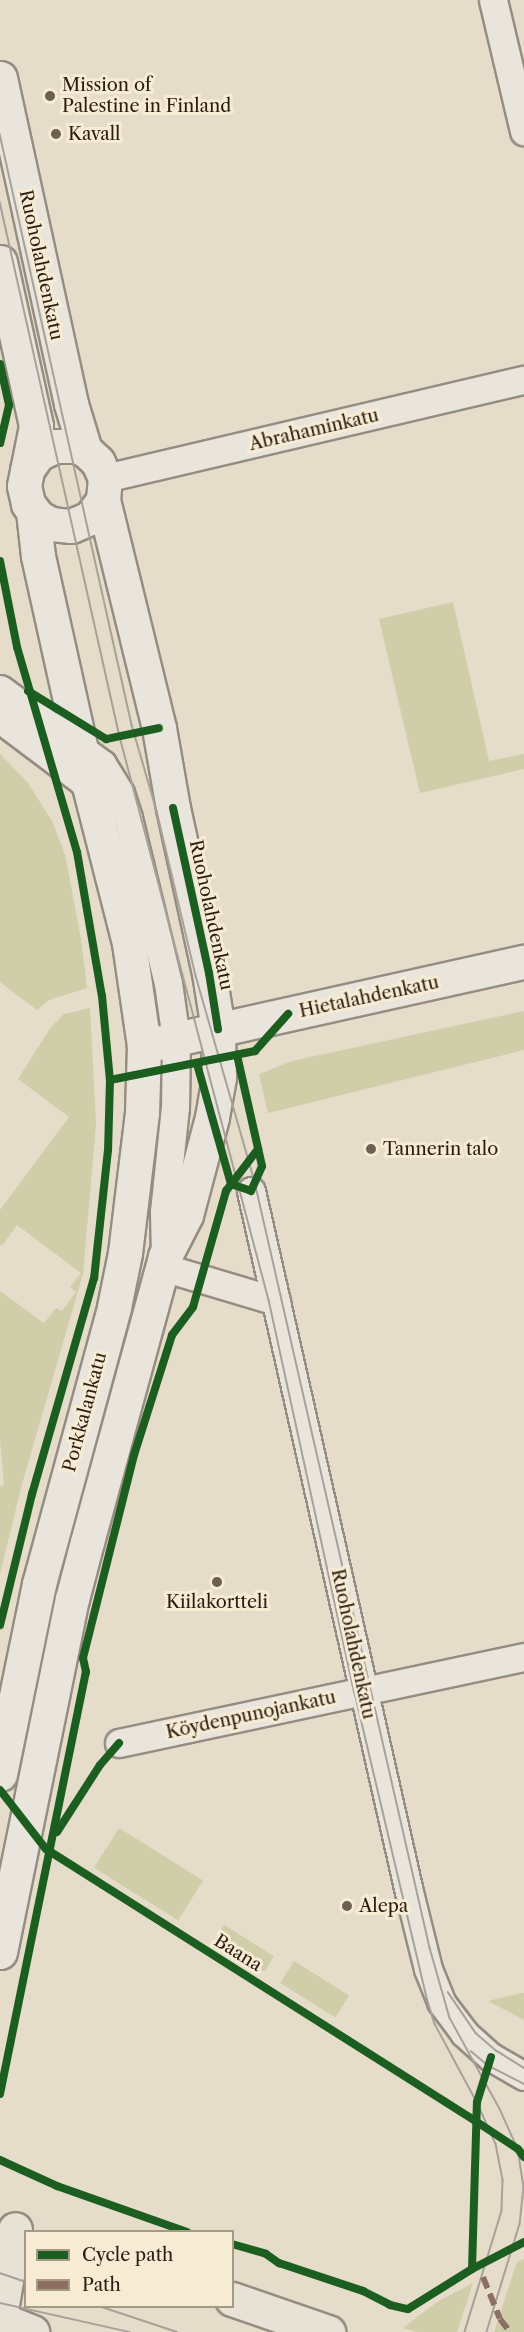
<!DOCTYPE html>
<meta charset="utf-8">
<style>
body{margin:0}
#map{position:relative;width:524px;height:2332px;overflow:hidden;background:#e5dcc9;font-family:"Libre Caslon Text",serif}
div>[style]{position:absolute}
.green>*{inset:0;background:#d0cda9;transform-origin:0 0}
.roads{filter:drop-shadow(2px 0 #958d82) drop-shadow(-2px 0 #958d82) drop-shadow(0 2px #958d82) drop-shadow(0 -2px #958d82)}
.minor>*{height:27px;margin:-13.5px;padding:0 13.5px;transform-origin:13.5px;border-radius:13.5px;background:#eae5dc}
.tertiary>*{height:33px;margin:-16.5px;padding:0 16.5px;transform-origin:16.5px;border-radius:16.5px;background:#eae5dc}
.secondary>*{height:33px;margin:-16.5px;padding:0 16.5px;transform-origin:16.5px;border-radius:16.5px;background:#eae5dc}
.primary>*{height:33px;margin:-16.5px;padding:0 16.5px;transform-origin:16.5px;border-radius:16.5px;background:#e7e1d6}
.tram>*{height:1.5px;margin:-0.75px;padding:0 0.75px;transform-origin:0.75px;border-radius:0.75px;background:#a7a199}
.quiet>*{height:6px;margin-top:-3px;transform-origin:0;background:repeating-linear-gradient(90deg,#8d6e63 0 12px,transparent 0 18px)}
.cycleway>*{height:8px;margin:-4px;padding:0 4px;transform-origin:4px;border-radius:4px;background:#1b5e20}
.dots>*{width:16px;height:16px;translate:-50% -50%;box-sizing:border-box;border:3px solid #f6ecd4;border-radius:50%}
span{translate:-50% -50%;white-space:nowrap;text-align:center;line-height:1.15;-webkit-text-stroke:6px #f6ecd4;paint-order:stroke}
.poi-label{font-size:18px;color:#2d1c12}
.left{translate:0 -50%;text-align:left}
.street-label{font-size:18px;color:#2d1c12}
.legend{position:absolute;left:24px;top:2230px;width:210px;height:78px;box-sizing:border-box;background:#f6ecd4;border:2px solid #a69986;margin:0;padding:8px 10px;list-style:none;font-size:18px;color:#2d1c12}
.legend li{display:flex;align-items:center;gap:12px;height:30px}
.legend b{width:30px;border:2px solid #a69986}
</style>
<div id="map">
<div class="green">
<div style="clip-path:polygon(453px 602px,489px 761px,524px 754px,524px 769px,420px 793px,379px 619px)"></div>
<div style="clip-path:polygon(0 754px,28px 783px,52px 821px,65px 855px,81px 939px,87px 988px,49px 1000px,37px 1010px,0 982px)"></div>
<div style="clip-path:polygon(90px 1008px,96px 1124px,83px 1274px,22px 1484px,0 1574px,0 1486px,4px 1485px,0 1439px,0 1291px,44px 1323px,56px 1308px,62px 1311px,76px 1292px,70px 1287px,81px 1273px,17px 1225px,2px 1246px,0 1244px,0 1210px,69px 1117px,18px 1079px,51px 1027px,64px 1014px)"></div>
<div style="clip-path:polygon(524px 1011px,524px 1050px,268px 1113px,259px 1074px,292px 1061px)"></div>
<div style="left:119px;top:1828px;width:99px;height:47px;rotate:32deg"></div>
<div style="left:224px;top:1925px;width:59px;height:18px;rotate:32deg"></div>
<div style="left:294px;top:1961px;width:65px;height:26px;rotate:32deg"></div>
<div style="clip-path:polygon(524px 1993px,524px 2020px,488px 2001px,522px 1993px)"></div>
<div style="clip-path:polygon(524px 2259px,524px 2332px,494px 2332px,517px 2262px)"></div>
<div style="clip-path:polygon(473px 2283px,457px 2332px,417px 2332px,403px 2328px,437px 2302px)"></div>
</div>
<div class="roads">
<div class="minor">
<div style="left:493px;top:0;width:135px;rotate:76.7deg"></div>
<div style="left:105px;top:478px;width:430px;rotate:-13.2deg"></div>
<div style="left:0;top:689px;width:127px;rotate:36.3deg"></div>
<div style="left:102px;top:764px;width:34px;rotate:58deg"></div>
<div style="left:120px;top:793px;width:26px;rotate:72deg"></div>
<div style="left:128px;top:818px;width:170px;rotate:76.4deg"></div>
<div style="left:168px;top:983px;width:57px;rotate:81.9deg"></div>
<div style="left:176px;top:1039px;width:68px;rotate:90.8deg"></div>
<div style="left:175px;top:1107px;width:106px;rotate:96deg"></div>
<div style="left:164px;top:1212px;width:44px;rotate:88.7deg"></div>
<div style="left:0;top:719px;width:111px;rotate:37deg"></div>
<div style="left:251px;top:1191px;width:719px;rotate:77.3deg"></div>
<div style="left:409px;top:1892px;width:79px;rotate:76.1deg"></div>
<div style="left:428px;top:1969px;width:35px;rotate:68deg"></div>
<div style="left:441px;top:2002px;width:39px;rotate:53deg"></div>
<div style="left:464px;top:2033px;width:36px;rotate:42deg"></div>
<div style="left:491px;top:2057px;width:38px;rotate:30deg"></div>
<div style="left:162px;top:1267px;width:119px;rotate:16.6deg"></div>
<div style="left:119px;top:1743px;width:414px;rotate:-12deg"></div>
</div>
<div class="tertiary">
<div style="left:0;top:78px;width:334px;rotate:77.7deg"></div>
<div style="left:71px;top:404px;width:48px;rotate:73.1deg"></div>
<div style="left:0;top:262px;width:168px;rotate:77.6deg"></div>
<div style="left:36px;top:426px;width:61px;rotate:101.3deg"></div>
<div style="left:24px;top:486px;width:18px;rotate:77deg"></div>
<div style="left:28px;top:504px;width:16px;rotate:52deg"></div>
<div style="left:38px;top:517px;width:15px;rotate:28deg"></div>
<div style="left:51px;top:524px;width:20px;rotate:6deg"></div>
<div style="left:71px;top:526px;width:21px;rotate:-23deg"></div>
<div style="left:90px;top:518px;width:22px;rotate:-54deg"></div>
<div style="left:103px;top:500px;width:22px;rotate:-85deg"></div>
<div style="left:105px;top:478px;width:17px;rotate:-114deg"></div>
<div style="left:98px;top:462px;width:18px;rotate:-137deg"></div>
<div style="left:85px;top:450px;width:10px;rotate:-156deg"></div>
<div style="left:76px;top:446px;width:21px;rotate:180deg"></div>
<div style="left:55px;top:446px;width:19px;rotate:155deg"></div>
<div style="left:38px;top:454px;width:19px;rotate:125deg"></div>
<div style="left:103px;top:500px;width:235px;rotate:76.2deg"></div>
<div style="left:159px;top:728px;width:81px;rotate:80.1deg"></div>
<div style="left:173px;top:808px;width:169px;rotate:77.7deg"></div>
<div style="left:209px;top:973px;width:57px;rotate:80.9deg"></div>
<div style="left:33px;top:511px;width:45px;rotate:83.7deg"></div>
<div style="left:38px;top:556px;width:236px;rotate:77.5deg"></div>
<div style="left:89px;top:786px;width:162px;rotate:75.7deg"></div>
<div style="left:129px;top:943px;width:104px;rotate:81.7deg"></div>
</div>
<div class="secondary">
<div style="left:0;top:1774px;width:194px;rotate:-78.4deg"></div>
<div style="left:39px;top:1584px;width:287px;rotate:-74.8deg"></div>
<div style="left:114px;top:1307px;width:55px;rotate:-78.5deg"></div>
<div style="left:125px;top:1253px;width:141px;rotate:-83.1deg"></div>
<div style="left:142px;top:1113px;width:67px;rotate:-88.3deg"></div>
<div style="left:144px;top:1046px;width:389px;rotate:-12.5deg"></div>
<div style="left:0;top:1952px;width:360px;rotate:-78.5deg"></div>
<div style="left:72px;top:1599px;width:59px;rotate:-75.3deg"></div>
<div style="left:87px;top:1542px;width:296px;rotate:-74.7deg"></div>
<div style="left:165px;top:1256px;width:46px;rotate:-62.9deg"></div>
<div style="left:186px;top:1215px;width:101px;rotate:-75.1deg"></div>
<div style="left:212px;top:1117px;width:40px;rotate:-80deg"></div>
<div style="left:219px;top:1078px;width:49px;rotate:-91.2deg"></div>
</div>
<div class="primary">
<div style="left:232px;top:2299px;width:102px;rotate:19deg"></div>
<div style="left:0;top:2316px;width:88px;rotate:-80.2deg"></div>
<div style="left:0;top:2319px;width:35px;rotate:22deg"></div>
</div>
</div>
<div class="tram">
<div style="left:0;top:134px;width:606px;rotate:77.41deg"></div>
<div style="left:132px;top:725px;width:90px;rotate:73.8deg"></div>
<div style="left:157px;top:811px;width:170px;rotate:76.7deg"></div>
<div style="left:196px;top:976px;width:214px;rotate:74deg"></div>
<div style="left:255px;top:1182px;width:786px;rotate:77.13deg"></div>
<div style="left:430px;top:1948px;width:73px;rotate:74.1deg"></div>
<div style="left:450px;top:2018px;width:104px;rotate:61.2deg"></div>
<div style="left:500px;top:2109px;width:44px;rotate:65.8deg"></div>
<div style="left:518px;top:2149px;width:38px;rotate:81deg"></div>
<div style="left:524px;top:2187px;width:37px;rotate:96deg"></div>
<div style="left:520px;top:2224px;width:113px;rotate:107deg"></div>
<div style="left:0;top:202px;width:548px;rotate:77.36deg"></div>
<div style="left:120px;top:737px;width:582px;rotate:75.18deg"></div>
<div style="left:269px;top:1300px;width:402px;rotate:77.7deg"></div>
<div style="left:355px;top:1693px;width:313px;rotate:76.7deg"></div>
<div style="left:427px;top:1998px;width:27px;rotate:73deg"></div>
<div style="left:435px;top:2024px;width:89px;rotate:61.7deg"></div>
<div style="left:477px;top:2102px;width:46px;rotate:65.7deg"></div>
<div style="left:496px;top:2144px;width:37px;rotate:79deg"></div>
<div style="left:503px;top:2180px;width:31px;rotate:92deg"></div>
<div style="left:502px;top:2211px;width:127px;rotate:107deg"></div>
<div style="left:448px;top:1992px;width:50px;rotate:55.7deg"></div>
<div style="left:476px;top:2033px;width:28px;rotate:41deg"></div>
<div style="left:497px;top:2051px;width:32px;rotate:32deg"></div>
<div style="left:471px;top:2051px;width:23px;rotate:40deg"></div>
<div style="left:489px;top:2066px;width:39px;rotate:27deg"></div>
<div style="left:0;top:2273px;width:28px;rotate:19deg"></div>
<div style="left:0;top:2303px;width:133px;rotate:12.6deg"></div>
<div style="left:99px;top:2306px;width:82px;rotate:18.4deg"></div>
</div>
<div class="quiet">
<div style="left:483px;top:2277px;width:45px;rotate:68deg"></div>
<div style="left:500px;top:2319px;width:16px;rotate:52deg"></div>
</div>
<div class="cycleway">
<div style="left:0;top:364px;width:42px;rotate:77.6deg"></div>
<div style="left:9px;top:405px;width:39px;rotate:103deg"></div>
<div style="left:0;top:561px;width:88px;rotate:78.8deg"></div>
<div style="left:17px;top:647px;width:214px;rotate:73.7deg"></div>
<div style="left:77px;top:852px;width:146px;rotate:80.2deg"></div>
<div style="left:102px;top:996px;width:84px;rotate:84.6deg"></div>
<div style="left:110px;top:1080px;width:70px;rotate:91.6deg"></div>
<div style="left:108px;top:1150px;width:129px;rotate:96.2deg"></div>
<div style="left:94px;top:1278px;width:225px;rotate:106deg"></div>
<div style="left:32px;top:1494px;width:135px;rotate:103.7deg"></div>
<div style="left:28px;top:691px;width:92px;rotate:31.6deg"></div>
<div style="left:106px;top:739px;width:54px;rotate:-11.7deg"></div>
<div style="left:173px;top:808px;width:169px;rotate:77.7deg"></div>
<div style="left:209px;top:973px;width:57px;rotate:80.9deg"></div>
<div style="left:197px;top:1064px;width:125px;rotate:74.2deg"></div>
<div style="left:231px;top:1184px;width:21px;rotate:19deg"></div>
<div style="left:251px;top:1191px;width:27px;rotate:-66deg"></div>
<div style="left:262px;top:1166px;width:114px;rotate:-102.7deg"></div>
<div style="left:110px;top:1080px;width:148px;rotate:-11.3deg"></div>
<div style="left:255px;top:1051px;width:50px;rotate:-48.3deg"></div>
<div style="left:0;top:1790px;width:75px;rotate:52.1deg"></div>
<div style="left:46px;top:1849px;width:510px;rotate:32.35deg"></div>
<div style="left:477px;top:2122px;width:49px;rotate:33.4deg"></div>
<div style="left:518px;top:2149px;width:10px;rotate:53deg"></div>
<div style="left:57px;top:1832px;width:80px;rotate:-57.3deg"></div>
<div style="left:100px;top:1765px;width:29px;rotate:-49deg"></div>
<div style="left:0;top:2094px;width:431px;rotate:-78.5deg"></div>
<div style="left:86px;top:1672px;width:14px;rotate:-102deg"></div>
<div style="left:83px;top:1658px;width:209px;rotate:-75.9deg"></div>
<div style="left:134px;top:1455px;width:126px;rotate:-72.4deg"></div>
<div style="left:172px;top:1335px;width:35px;rotate:-53deg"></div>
<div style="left:193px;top:1307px;width:121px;rotate:-74.1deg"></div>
<div style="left:226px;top:1191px;width:53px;rotate:-52.7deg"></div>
<div style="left:0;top:2160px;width:63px;rotate:24.5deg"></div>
<div style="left:57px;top:2186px;width:138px;rotate:19.5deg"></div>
<div style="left:232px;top:2244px;width:35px;rotate:16deg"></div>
<div style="left:266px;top:2254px;width:16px;rotate:35deg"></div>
<div style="left:279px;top:2263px;width:89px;rotate:18.4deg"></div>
<div style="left:363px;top:2291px;width:30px;rotate:27deg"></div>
<div style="left:390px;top:2305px;width:18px;rotate:13deg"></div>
<div style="left:408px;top:2309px;width:75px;rotate:-32deg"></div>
<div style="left:472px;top:2269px;width:59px;rotate:-27.4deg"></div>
<div style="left:472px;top:2269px;width:167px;rotate:-88.3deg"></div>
<div style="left:477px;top:2102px;width:47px;rotate:-72.7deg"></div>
</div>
<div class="dots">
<div style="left:50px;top:96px;background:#6d5f52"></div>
<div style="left:56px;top:134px;background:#6d5f52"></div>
<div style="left:371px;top:1149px;background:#6d5f52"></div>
<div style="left:217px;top:1582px;background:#6d5f52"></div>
<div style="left:347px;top:1906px;background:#6d5f52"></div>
</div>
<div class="poi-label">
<span class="left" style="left:62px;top:96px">Mission of<br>Palestine in Finland</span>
<span class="left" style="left:68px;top:134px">Kavall</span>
<span class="left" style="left:383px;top:1149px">Tannerin talo</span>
<span style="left:217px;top:1602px">Kiilakortteli</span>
<span class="left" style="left:359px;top:1906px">Alepa</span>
</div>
<div class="street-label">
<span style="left:41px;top:265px;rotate:78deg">Ruoholahdenkatu</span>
<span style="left:314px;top:430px;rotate:-13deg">Abrahaminkatu</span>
<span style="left:211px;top:915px;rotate:78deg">Ruoholahdenkatu</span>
<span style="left:369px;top:997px;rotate:-12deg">Hietalahdenkatu</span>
<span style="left:85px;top:1412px;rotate:-75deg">Porkkalankatu</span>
<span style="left:353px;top:1644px;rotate:78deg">Ruoholahdenkatu</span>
<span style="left:251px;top:1715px;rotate:-12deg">Köydenpunojankatu</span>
<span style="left:238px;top:1953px;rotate:32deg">Baana</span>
</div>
<ul class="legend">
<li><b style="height:8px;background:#1b5e20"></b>Cycle path</li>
<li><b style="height:8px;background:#8d6e63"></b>Path</li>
</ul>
</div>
